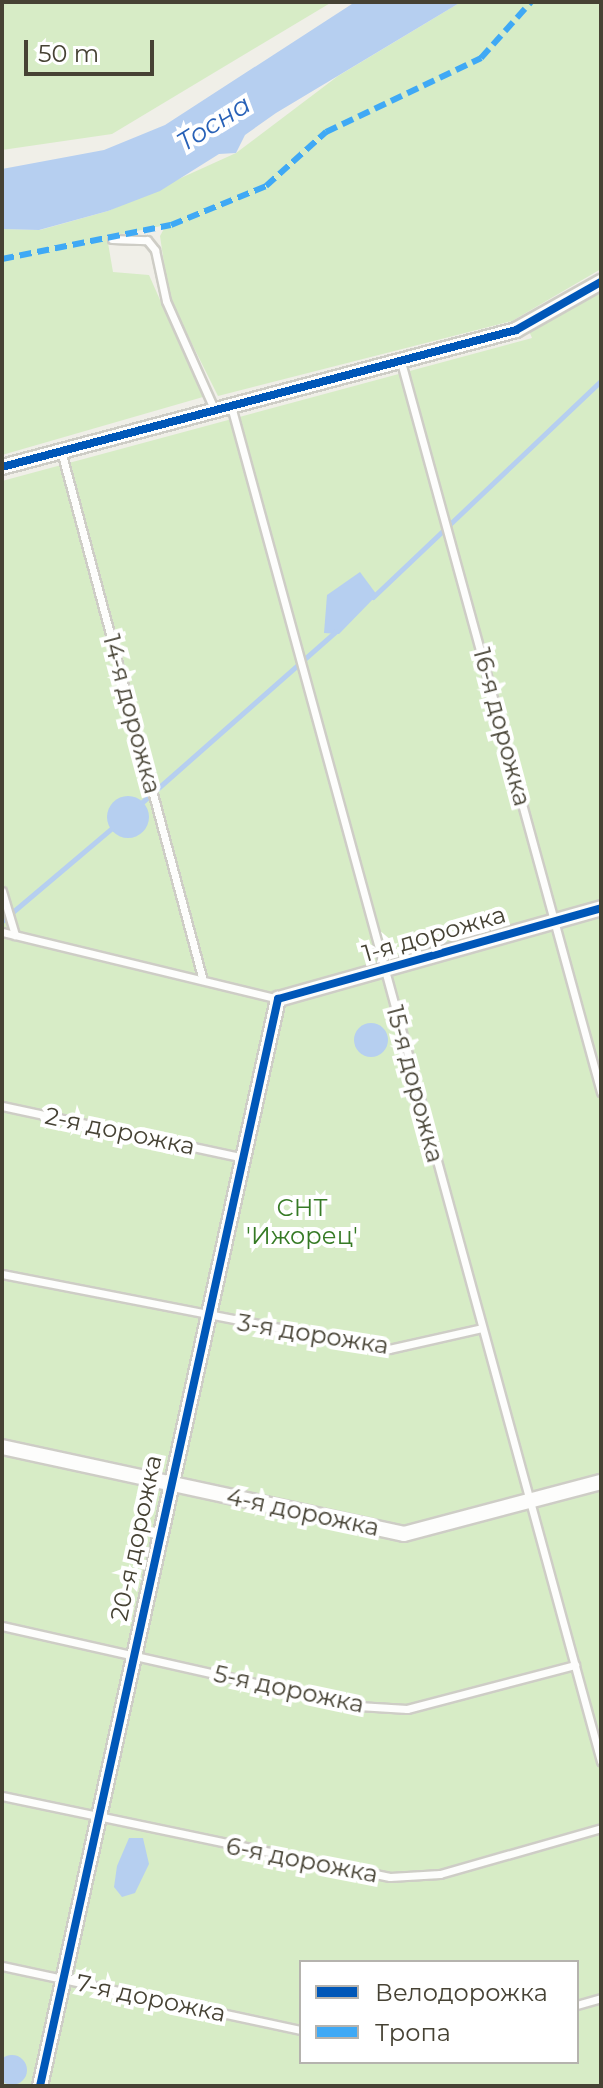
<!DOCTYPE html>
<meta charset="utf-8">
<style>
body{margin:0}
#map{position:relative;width:603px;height:2088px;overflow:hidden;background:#f0efe8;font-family:Montserrat,sans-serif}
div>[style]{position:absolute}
.green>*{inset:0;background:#d7ecc6}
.water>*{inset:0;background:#b6cff0}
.round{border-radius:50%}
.stream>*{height:5px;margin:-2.5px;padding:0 2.5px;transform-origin:2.5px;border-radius:2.5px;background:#b6cff0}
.roads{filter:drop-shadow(2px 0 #cecdc6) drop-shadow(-2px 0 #cecdc6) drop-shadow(0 2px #cecdc6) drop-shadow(0 -2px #cecdc6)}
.lane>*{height:7px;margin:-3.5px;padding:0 3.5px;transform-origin:3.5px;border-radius:3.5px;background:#fdfdfc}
.street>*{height:14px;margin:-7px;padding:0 7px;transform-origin:7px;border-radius:7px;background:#fdfdfc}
.quiet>*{height:6px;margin-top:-3px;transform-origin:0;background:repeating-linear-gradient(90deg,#3fa9f5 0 12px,transparent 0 18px)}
.cycleway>*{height:8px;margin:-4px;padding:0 4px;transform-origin:4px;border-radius:4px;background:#0057b8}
span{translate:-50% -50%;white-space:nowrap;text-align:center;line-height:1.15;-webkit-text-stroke:8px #fff;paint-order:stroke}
.street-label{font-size:24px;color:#464234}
.park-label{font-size:24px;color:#367a25}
.water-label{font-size:26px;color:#2861b7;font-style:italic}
.frame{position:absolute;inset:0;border:4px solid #464234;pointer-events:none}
.legend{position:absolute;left:299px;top:1960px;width:280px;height:104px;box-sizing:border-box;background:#fff;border:2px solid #b5b3ae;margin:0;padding:10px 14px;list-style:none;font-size:24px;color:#464234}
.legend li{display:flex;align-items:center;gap:16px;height:40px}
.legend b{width:40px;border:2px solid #b5b3ae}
.scale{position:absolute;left:24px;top:40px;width:130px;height:36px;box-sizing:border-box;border:4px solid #464234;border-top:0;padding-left:10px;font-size:24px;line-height:28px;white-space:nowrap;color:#464234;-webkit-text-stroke:6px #fff;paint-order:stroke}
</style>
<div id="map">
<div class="green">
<div style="clip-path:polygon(2px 2px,332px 2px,112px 134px,2px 150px)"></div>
<div style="clip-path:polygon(461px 2px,601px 2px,601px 269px,512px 321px,218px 396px,169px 298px,160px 236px,166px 225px,107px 237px,113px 272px,149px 275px,203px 397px,2px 455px,2px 229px,40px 230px,108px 211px,236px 153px,338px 76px)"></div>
<div style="clip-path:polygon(evenodd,601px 289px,601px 2086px,2px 2086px,2px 481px,532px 338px,529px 331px,601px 289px,301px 1962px,577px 1962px,577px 2062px,301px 2062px,301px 1962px)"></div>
</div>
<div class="water">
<div style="clip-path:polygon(355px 2px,461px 2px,276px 113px,245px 135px,236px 153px,219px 154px,160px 191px,108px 211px,39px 230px,2px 229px,2px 169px,104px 150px,165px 125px)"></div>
<div style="clip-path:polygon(360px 572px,377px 595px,339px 634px,324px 633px,327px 595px)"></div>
<div class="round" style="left:107px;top:796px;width:42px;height:42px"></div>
<div class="round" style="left:354px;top:1023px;width:34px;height:34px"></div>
<div style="clip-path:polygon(129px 1838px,143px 1838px,149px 1864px,135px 1893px,122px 1897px,114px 1887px,117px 1866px)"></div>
<div class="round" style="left:-3px;top:2055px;width:30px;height:30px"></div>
</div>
<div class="stream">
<div style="left:373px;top:597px;width:314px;rotate:-43.5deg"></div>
<div style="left:140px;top:804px;width:261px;rotate:-41.4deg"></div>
<div style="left:2px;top:921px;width:143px;rotate:-40.2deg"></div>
</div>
<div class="roads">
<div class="lane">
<div style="left:112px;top:239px;width:35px;rotate:2deg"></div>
<div style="left:147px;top:240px;width:13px;rotate:51deg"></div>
<div style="left:155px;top:250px;width:52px;rotate:77.8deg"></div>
<div style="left:166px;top:301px;width:118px;rotate:66deg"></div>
<div style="left:401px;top:362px;width:757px;rotate:74.68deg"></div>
<div style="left:231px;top:406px;width:1405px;rotate:74.73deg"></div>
<div style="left:61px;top:451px;width:545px;rotate:74.99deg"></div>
<div style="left:2px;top:891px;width:46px;rotate:73.5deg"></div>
<div style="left:2px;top:932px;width:284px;rotate:13.6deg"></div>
<div style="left:2px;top:1106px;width:242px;rotate:12.1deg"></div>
<div style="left:2px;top:1274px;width:394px;rotate:11deg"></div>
<div style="left:389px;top:1349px;width:95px;rotate:-12.7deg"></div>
<div style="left:2px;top:1626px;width:365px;rotate:12.7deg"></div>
<div style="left:358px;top:1706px;width:49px;rotate:3.5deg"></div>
<div style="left:407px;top:1709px;width:174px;rotate:-14.7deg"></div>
<div style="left:2px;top:1796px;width:396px;rotate:11.8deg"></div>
<div style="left:390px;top:1877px;width:50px;rotate:-3.4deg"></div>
<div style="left:440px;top:1874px;width:167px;rotate:-15.9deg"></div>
<div style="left:2px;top:1966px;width:306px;rotate:12.1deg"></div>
<div style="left:577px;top:2005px;width:25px;rotate:-16deg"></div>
</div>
<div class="street">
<div style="left:2px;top:467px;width:532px;rotate:-14.92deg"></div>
<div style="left:516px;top:330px;width:98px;rotate:-29.5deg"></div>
<div style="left:2px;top:1447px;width:411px;rotate:12.2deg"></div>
<div style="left:404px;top:1534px;width:204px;rotate:-14.8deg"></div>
<div style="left:40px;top:2086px;width:1113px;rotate:-77.65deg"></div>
<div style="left:278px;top:999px;width:336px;rotate:-15.7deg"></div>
</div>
</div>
<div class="quiet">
<div style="left:2px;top:259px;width:172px;rotate:-11.4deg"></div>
<div style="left:171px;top:225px;width:103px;rotate:-22.3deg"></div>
<div style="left:266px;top:186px;width:81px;rotate:-42deg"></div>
<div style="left:326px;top:132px;width:172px;rotate:-25.5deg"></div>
<div style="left:481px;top:58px;width:75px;rotate:-48.2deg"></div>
</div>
<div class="cycleway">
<div style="left:2px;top:467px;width:532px;rotate:-14.92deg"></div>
<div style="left:516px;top:330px;width:98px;rotate:-29.5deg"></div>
<div style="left:40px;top:2086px;width:1113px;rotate:-77.65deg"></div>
<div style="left:278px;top:999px;width:336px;rotate:-15.7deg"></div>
</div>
<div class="street-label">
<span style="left:132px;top:714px;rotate:75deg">14-я дорожка</span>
<span style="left:502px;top:727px;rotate:75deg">16-я дорожка</span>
<span style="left:434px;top:934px;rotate:-16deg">1-я дорожка</span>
<span style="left:415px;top:1084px;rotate:75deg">15-я дорожка</span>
<span style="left:120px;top:1131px;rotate:12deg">2-я дорожка</span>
<span style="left:313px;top:1334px;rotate:9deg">3-я дорожка</span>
<span style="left:303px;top:1512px;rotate:12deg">4-я дорожка</span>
<span style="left:136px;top:1538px;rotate:-78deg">20-я дорожка</span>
<span style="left:289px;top:1689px;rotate:12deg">5-я дорожка</span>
<span style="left:302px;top:1860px;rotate:11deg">6-я дорожка</span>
<span style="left:151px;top:1998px;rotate:12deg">7-я дорожка</span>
</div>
<div class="park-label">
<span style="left:302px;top:1222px">СНТ<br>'Ижорец'</span>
</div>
<div class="water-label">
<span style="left:214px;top:124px;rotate:-32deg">Тосна</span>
</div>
<div class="frame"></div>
<ul class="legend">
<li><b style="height:10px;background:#0057b8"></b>Велодорожка</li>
<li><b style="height:10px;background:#3fa9f5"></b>Тропа</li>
</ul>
<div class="scale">50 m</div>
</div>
